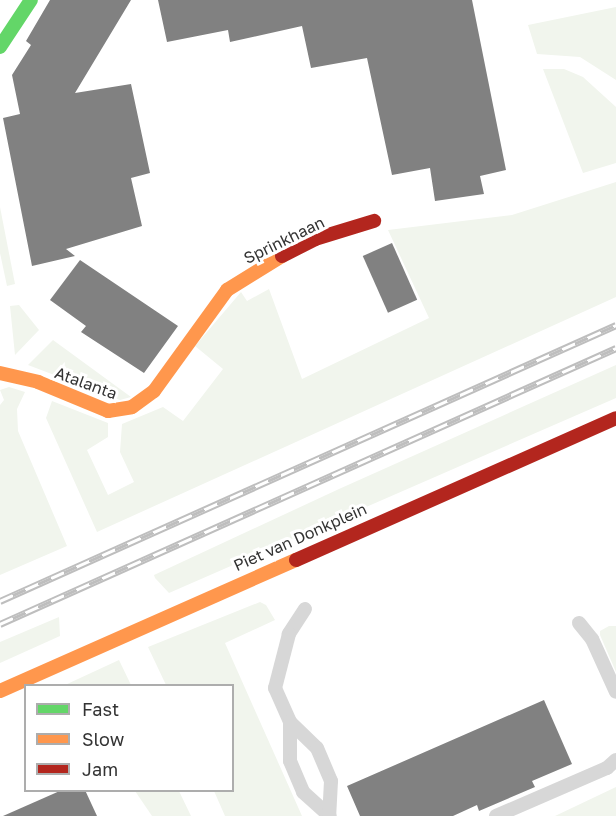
<!DOCTYPE html>
<style>
body{margin:0}
#map{position:relative;width:616px;height:816px;overflow:hidden;background:#fff;font-family:"Golos Text",sans-serif}
div>[style]{position:absolute}
.green>*{inset:0;background:#f1f5ed}
.building>*{inset:0;background:#818181;transform-origin:0 0}
.lane>*{height:14px;margin:-7px;padding:0 7px;transform-origin:7px;border-radius:7px;background:#d7d7d7}
.fast>*{height:14px;margin:-7px;padding:0 7px;transform-origin:7px;border-radius:7px;background:#63d668}
.slow>*{height:14px;margin:-7px;padding:0 7px;transform-origin:7px;border-radius:7px;background:#ff974d}
.jam>*{height:14px;margin:-7px;padding:0 7px;transform-origin:7px;border-radius:7px;background:#b3261e}
.rail>*{height:7px;margin-top:-3.5px;transform-origin:0;background:repeating-linear-gradient(90deg,#fff 0 14px,#bebebe 0 28px);box-sizing:border-box;border-block:2px solid #bebebe}
span{translate:-50% -50%;white-space:nowrap;text-align:center;line-height:1.15;-webkit-text-stroke:6px #fff;paint-order:stroke}
.street-label{font-size:16px;color:#333}
.legend{position:absolute;left:24px;top:684px;width:210px;height:108px;box-sizing:border-box;background:#fff;border:2px solid #adadad;margin:0;padding:8px 10px;list-style:none;font-size:18px;color:#333}
.legend li{display:flex;align-items:center;gap:12px;height:30px}
.legend b{width:30px;border:2px solid #adadad}
</style>
<div id="map">
<div class="green">
<div style="clip-path:polygon(616px 7px,616px 80px,580px 57px,537px 54px,528px 25px)"></div>
<div style="clip-path:polygon(543px 69px,564px 69px,583px 77px,616px 107px,616px 163px,583px 173px)"></div>
<div style="clip-path:polygon(616px 182px,616px 297px,97px 532px,46px 418px,52px 401px,108px 423px,108px 437px,87px 450px,108px 495px,134px 482px,120px 452px,122px 424px,163px 407px,183px 421px,223px 369px,195px 346px,241px 292px,247px 301px,269px 289px,302px 379px,429px 318px,388px 230px,512px 215px)"></div>
<div style="clip-path:polygon(0 207px,15px 284px,7px 286px,0 253px)"></div>
<div style="clip-path:polygon(19px 305px,39px 330px,15px 355px,10px 306px)"></div>
<div style="clip-path:polygon(53px 340px,131px 397px,120px 400px,28px 365px)"></div>
<div style="clip-path:polygon(616px 365px,616px 398px,169px 593px,155px 578px,154px 575px,339px 489px)"></div>
<div style="clip-path:polygon(9px 387px,25px 392px,17px 409px,18px 431px,67px 546px,0 575px,0 405px,4px 400px,0 390px)"></div>
<div style="clip-path:polygon(260px 602px,266px 605px,275px 620px,225px 643px,302px 816px,225px 816px,214px 791px,232px 790px,232px 686px,166px 685px,148px 647px)"></div>
<div style="clip-path:polygon(59px 617px,60px 636px,0 663px,0 642px)"></div>
<div style="clip-path:polygon(609px 626px,616px 626px,616px 672px,600px 635px,600px 631px)"></div>
<div style="clip-path:polygon(119px 660px,131px 685px,65px 685px)"></div>
<div style="clip-path:polygon(616px 787px,616px 816px,555px 816px)"></div>
<div style="clip-path:polygon(135px 791px,179px 791px,191px 816px,152px 816px)"></div>
</div>
<div class="building">
<div style="clip-path:polygon(50px 0,131px 0,75px 93px,131px 84px,150px 173px,131px 178px,142px 226px,66px 249px,75px 256px,32px 266px,3px 118px,20px 114px,12px 75px,31px 45px,26px 41px)"></div>
<div style="clip-path:polygon(158px 0,472px 0,506px 170px,480px 176px,484px 194px,435px 201px,430px 168px,392px 175px,367px 58px,311px 68px,302px 26px,230px 42px,228px 30px,167px 42px)"></div>
<div style="left:392px;top:243px;width:62px;height:32px;rotate:66deg"></div>
<div style="clip-path:polygon(80px 260px,178px 326px,144px 373px,81px 332px,86px 326px,50px 300px)"></div>
<div style="clip-path:polygon(544px 700px,572px 764px,532px 781px,535px 787px,479px 811px,477px 805px,453px 816px,360px 816px,347px 786px)"></div>
<div style="clip-path:polygon(62px 790px,85px 790px,97px 816px,3px 816px)"></div>
</div>
<div class="lane">
<div style="left:305px;top:609px;width:30px;rotate:123deg"></div>
<div style="left:289px;top:634px;width:56px;rotate:104.5deg"></div>
<div style="left:275px;top:688px;width:37px;rotate:66deg"></div>
<div style="left:290px;top:722px;width:39px;rotate:90deg"></div>
<div style="left:290px;top:761px;width:34px;rotate:67deg"></div>
<div style="left:303px;top:792px;width:36px;rotate:42deg"></div>
<div style="left:579px;top:623px;width:21px;rotate:51deg"></div>
<div style="left:592px;top:639px;width:58px;rotate:65.6deg"></div>
<div style="left:290px;top:722px;width:37px;rotate:44deg"></div>
<div style="left:317px;top:748px;width:36px;rotate:67deg"></div>
<div style="left:331px;top:781px;width:33px;rotate:93deg"></div>
<div style="left:496px;top:816px;width:121px;rotate:-23.4deg"></div>
<div style="left:607px;top:768px;width:12px;rotate:-42deg"></div>
</div>
<div class="fast">
<div style="left:0;top:47px;width:56px;rotate:-56.6deg"></div>
</div>
<div class="slow">
<div style="left:0;top:373px;width:39px;rotate:13deg"></div>
<div style="left:38px;top:382px;width:76px;rotate:22.5deg"></div>
<div style="left:108px;top:411px;width:24px;rotate:-9deg"></div>
<div style="left:132px;top:407px;width:27px;rotate:-36deg"></div>
<div style="left:154px;top:391px;width:125px;rotate:-54.1deg"></div>
<div style="left:227px;top:290px;width:65px;rotate:-31.7deg"></div>
<div style="left:0;top:691px;width:324px;rotate:-23.9deg"></div>
</div>
<div class="jam">
<div style="left:282px;top:256px;width:37px;rotate:-27deg"></div>
<div style="left:315px;top:239px;width:62px;rotate:-17deg"></div>
<div style="left:296px;top:560px;width:350px;rotate:-23.9deg"></div>
</div>
<div class="rail">
<div style="left:0;top:601px;width:675px;rotate:-24.13deg"></div>
<div style="left:0;top:624px;width:675px;rotate:-24.13deg"></div>
</div>
<div class="street-label">
<span style="left:284px;top:240px;rotate:-26deg">Sprinkhaan</span>
<span style="left:86px;top:383px;rotate:20deg">Atalanta</span>
<span style="left:300px;top:537px;rotate:-24deg">Piet van Donkplein</span>
</div>
<ul class="legend">
<li><b style="height:8px;background:#63d668"></b>Fast</li>
<li><b style="height:8px;background:#ff974d"></b>Slow</li>
<li><b style="height:8px;background:#b3261e"></b>Jam</li>
</ul>
</div>
